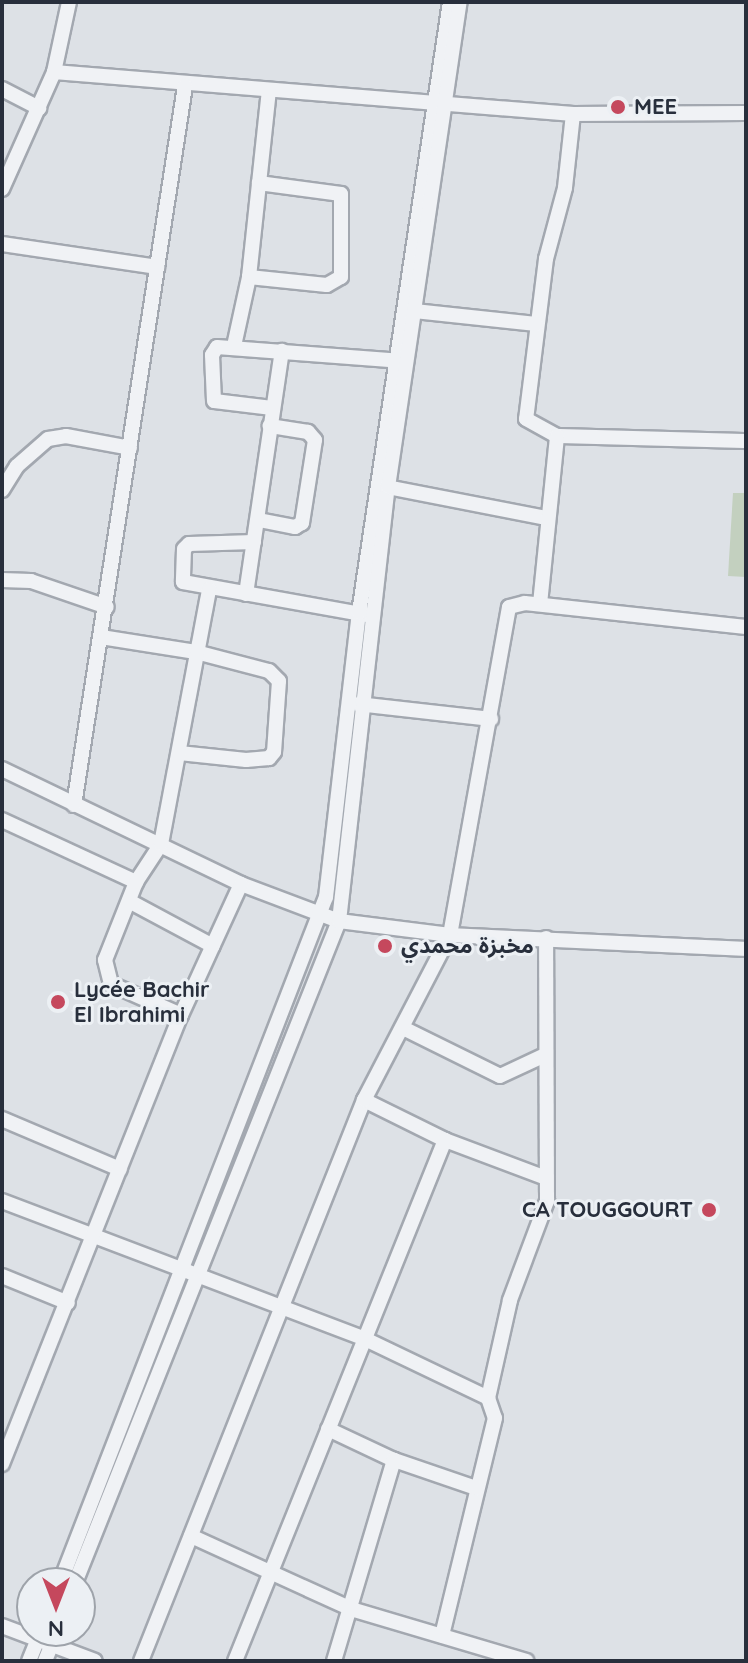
<!DOCTYPE html>
<meta charset="utf-8">
<style>
body{margin:0}
#map{position:relative;width:748px;height:1663px;overflow:hidden;background:#dde1e6;font-family:Quicksand,"Noto Sans Arabic",sans-serif}
div>[style]{position:absolute}
.green>*{inset:0;background:#c3d0bf}
.roads{filter:drop-shadow(2px 0 #a3a8b0) drop-shadow(-2px 0 #a3a8b0) drop-shadow(0 2px #a3a8b0) drop-shadow(0 -2px #a3a8b0)}
.minor>*{height:14px;margin:-7px;padding:0 7px;transform-origin:7px;border-radius:7px;background:#f0f2f5}
.dots>*{width:22px;height:22px;translate:-50% -50%;box-sizing:border-box;border:4px solid #ecf0f4;border-radius:50%}
span{translate:-50% -50%;white-space:nowrap;text-align:center;line-height:1.15;-webkit-text-stroke:6px #ecf0f4;paint-order:stroke}
.poi-label{font-size:22px;color:#282f3c;font-weight:700}
.left{translate:0 -50%;text-align:left}
.right{translate:-100% -50%;text-align:right}
.frame{position:absolute;inset:0;border:4px solid #282f3c;pointer-events:none}
.north{position:absolute;left:16px;top:1567px;width:80px;height:80px;box-sizing:border-box;background:#ecf0f4;border:2px solid #9ea3aa;border-radius:50%;rotate:180deg;font-size:22px;font-weight:700;line-height:32px;text-align:center;color:#282f3c}
.north::after{content:'';display:block;margin:auto;width:28px;height:36px;background:#c5485d;clip-path:polygon(50% 0,100% 100%,50% 72%,0 100%)}
</style>
<div id="map">
<div class="green">
<div style="clip-path:polygon(733px 493px,746px 493px,746px 577px,728px 576px)"></div>
</div>
<div class="roads">
<div class="minor">
<div style="left:54px;top:72px;width:521px;rotate:4.63deg"></div>
<div style="left:573px;top:114px;width:173px;rotate:-0.3deg"></div>
<div style="left:2px;top:89px;width:42px;rotate:27.2deg"></div>
<div style="left:573px;top:114px;width:74px;rotate:96.2deg"></div>
<div style="left:565px;top:188px;width:73px;rotate:105deg"></div>
<div style="left:546px;top:259px;width:161px;rotate:97.1deg"></div>
<div style="left:526px;top:419px;width:35px;rotate:29deg"></div>
<div style="left:557px;top:436px;width:189px;rotate:1.5deg"></div>
<div style="left:2px;top:189px;width:128px;rotate:-66deg"></div>
<div style="left:54px;top:72px;width:72px;rotate:-77.9deg"></div>
<div style="left:2px;top:244px;width:157px;rotate:8.4deg"></div>
<div style="left:249px;top:277px;width:78px;rotate:5.9deg"></div>
<div style="left:327px;top:285px;width:16px;rotate:-30deg"></div>
<div style="left:341px;top:277px;width:83px;rotate:-90deg"></div>
<div style="left:341px;top:194px;width:83px;rotate:-172.4deg"></div>
<div style="left:405px;top:310px;width:132px;rotate:6.1deg"></div>
<div style="left:234px;top:346px;width:71px;rotate:-77.7deg"></div>
<div style="left:249px;top:277px;width:187px;rotate:-83.9deg"></div>
<div style="left:272px;top:408px;width:58px;rotate:-173.1deg"></div>
<div style="left:214px;top:401px;width:46px;rotate:-92.5deg"></div>
<div style="left:212px;top:355px;width:9px;rotate:-58deg"></div>
<div style="left:217px;top:347px;width:186px;rotate:4.3deg"></div>
<div style="left:382px;top:486px;width:168px;rotate:11deg"></div>
<div style="left:2px;top:490px;width:28px;rotate:-58deg"></div>
<div style="left:17px;top:466px;width:41px;rotate:-41.1deg"></div>
<div style="left:48px;top:439px;width:18px;rotate:-9deg"></div>
<div style="left:66px;top:436px;width:65px;rotate:10.6deg"></div>
<div style="left:259px;top:520px;width:37px;rotate:11deg"></div>
<div style="left:295px;top:527px;width:8px;rotate:-30deg"></div>
<div style="left:302px;top:523px;width:84px;rotate:-81.1deg"></div>
<div style="left:315px;top:440px;width:11px;rotate:-131deg"></div>
<div style="left:308px;top:432px;width:39px;rotate:-171deg"></div>
<div style="left:254px;top:542px;width:65px;rotate:178.2deg"></div>
<div style="left:189px;top:544px;width:7px;rotate:135deg"></div>
<div style="left:184px;top:549px;width:33px;rotate:92deg"></div>
<div style="left:183px;top:582px;width:186px;rotate:10.2deg"></div>
<div style="left:2px;top:580px;width:29px;rotate:2deg"></div>
<div style="left:31px;top:581px;width:80px;rotate:18.9deg"></div>
<div style="left:246px;top:594px;width:246px;rotate:-81.6deg"></div>
<div style="left:540px;top:604px;width:169px;rotate:-84.2deg"></div>
<div style="left:101px;top:637px;width:96px;rotate:9deg"></div>
<div style="left:196px;top:652px;width:75px;rotate:14.6deg"></div>
<div style="left:269px;top:671px;width:14px;rotate:45deg"></div>
<div style="left:279px;top:681px;width:71px;rotate:94deg"></div>
<div style="left:274px;top:752px;width:8px;rotate:130deg"></div>
<div style="left:269px;top:758px;width:23px;rotate:175deg"></div>
<div style="left:246px;top:760px;width:67px;rotate:-174deg"></div>
<div style="left:358px;top:704px;width:134px;rotate:6.4deg"></div>
<div style="left:2px;top:769px;width:265px;rotate:25.7deg"></div>
<div style="left:241px;top:884px;width:105px;rotate:20.7deg"></div>
<div style="left:339px;top:921px;width:112px;rotate:7.2deg"></div>
<div style="left:450px;top:935px;width:296px;rotate:2.7deg"></div>
<div style="left:74px;top:805px;width:728px;rotate:-81.22deg"></div>
<div style="left:2px;top:820px;width:148px;rotate:24.8deg"></div>
<div style="left:129px;top:901px;width:95px;rotate:28.2deg"></div>
<div style="left:181px;top:1015px;width:77px;rotate:-156.1deg"></div>
<div style="left:111px;top:984px;width:25px;rotate:-104deg"></div>
<div style="left:105px;top:960px;width:84px;rotate:-68.3deg"></div>
<div style="left:136px;top:882px;width:45px;rotate:-56.7deg"></div>
<div style="left:161px;top:844px;width:259px;rotate:-79.3deg"></div>
<div style="left:403px;top:1028px;width:108px;rotate:26.3deg"></div>
<div style="left:500px;top:1076px;width:50px;rotate:-25deg"></div>
<div style="left:364px;top:1100px;width:90px;rotate:26.3deg"></div>
<div style="left:445px;top:1140px;width:108px;rotate:20.6deg"></div>
<div style="left:2px;top:1119px;width:128px;rotate:23deg"></div>
<div style="left:2px;top:1201px;width:386px;rotate:20.8deg"></div>
<div style="left:363px;top:1338px;width:139px;rotate:25.6deg"></div>
<div style="left:488px;top:1398px;width:21px;rotate:71deg"></div>
<div style="left:495px;top:1418px;width:224px;rotate:103.7deg"></div>
<div style="left:2px;top:1276px;width:71px;rotate:22.2deg"></div>
<div style="left:488px;top:1398px;width:100px;rotate:-77.3deg"></div>
<div style="left:510px;top:1300px;width:106px;rotate:-69.5deg"></div>
<div style="left:547px;top:1201px;width:263px;rotate:-90.2deg"></div>
<div style="left:328px;top:1429px;width:73px;rotate:25.2deg"></div>
<div style="left:394px;top:1460px;width:87px;rotate:18.9deg"></div>
<div style="left:2px;top:1464px;width:483px;rotate:-68.3deg"></div>
<div style="left:181px;top:1015px;width:144px;rotate:-65.4deg"></div>
<div style="left:191px;top:1536px;width:176px;rotate:24.5deg"></div>
<div style="left:351px;top:1609px;width:183px;rotate:16.5deg"></div>
<div style="left:60px;top:1583px;width:736px;rotate:-68.81deg"></div>
<div style="left:326px;top:897px;width:286px;rotate:-83.4deg"></div>
<div style="left:359px;top:613px;width:618px;rotate:-81.53deg"></div>
<div style="left:75px;top:1583px;width:713px;rotate:-68.26deg"></div>
<div style="left:339px;top:921px;width:437px;rotate:-83.6deg"></div>
<div style="left:388px;top:487px;width:490px;rotate:-81.6deg"></div>
<div style="left:2px;top:1626px;width:99px;rotate:20.6deg"></div>
<div style="left:29px;top:1661px;width:32px;rotate:-68deg"></div>
<div style="left:45px;top:1661px;width:32px;rotate:-68deg"></div>
<div style="left:141px;top:1661px;width:604px;rotate:-68.32deg"></div>
<div style="left:364px;top:1100px;width:186px;rotate:-62.5deg"></div>
<div style="left:450px;top:935px;width:333px;rotate:-79.8deg"></div>
<div style="left:509px;top:607px;width:16px;rotate:-14deg"></div>
<div style="left:525px;top:603px;width:222px;rotate:6.2deg"></div>
<div style="left:235px;top:1661px;width:562px;rotate:-68.05deg"></div>
<div style="left:334px;top:1661px;width:210px;rotate:-73.4deg"></div>
</div>
</div>
<div class="dots">
<div style="left:618px;top:107px;background:#c5485d"></div>
<div style="left:385px;top:946px;background:#c5485d"></div>
<div style="left:58px;top:1002px;background:#c5485d"></div>
<div style="left:709px;top:1210px;background:#c5485d"></div>
</div>
<div class="poi-label">
<span class="left" style="left:634px;top:107px">MEE</span>
<span class="left" style="left:401px;top:946px">مخبزة محمدي</span>
<span class="left" style="left:74px;top:1002px">Lycée Bachir<br>El Ibrahimi</span>
<span class="right" style="left:693px;top:1210px">CA TOUGGOURT</span>
</div>
<div class="frame"></div>
<div class="north">N</div>
</div>
